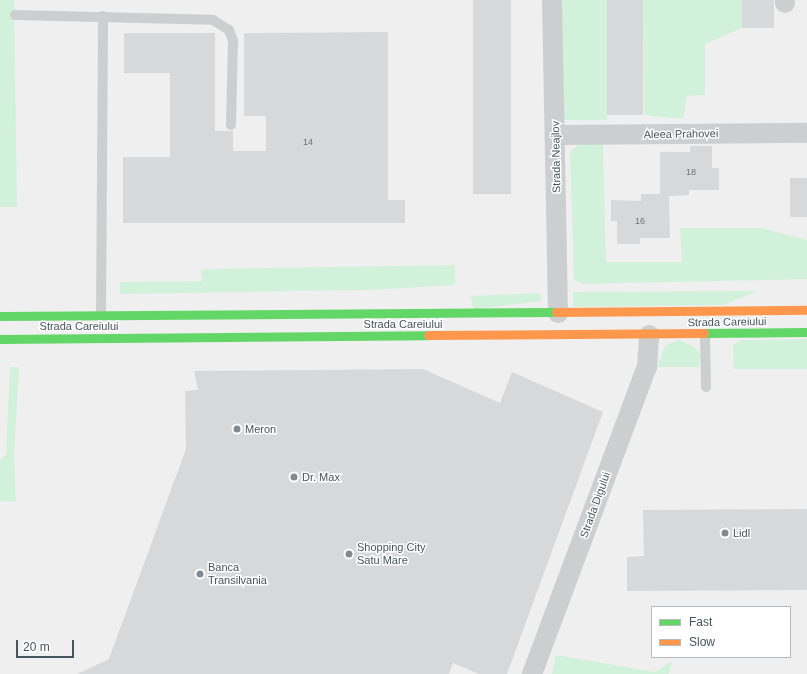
<!DOCTYPE html>
<style>
body{margin:0}
#map{position:relative;width:807px;height:674px;overflow:hidden;background:#f0efef;font-family:Arial,sans-serif}
div>[style]{position:absolute}
.green>*{inset:0;background:#d1f1da;transform-origin:0 0}
.building>*{inset:0;background:#d7d8d9;transform-origin:0 0}
.lane>*{height:10px;margin:-5px;padding:0 5px;transform-origin:5px;border-radius:5px;background:#cbcfd0}
.street>*{height:20px;margin:-10px;padding:0 10px;transform-origin:10px;border-radius:10px;background:#cbcfd0}
.fast>*{height:9px;margin:-4.5px;padding:0 4.5px;transform-origin:4.5px;border-radius:4.5px;background:#63d668}
.slow>*{height:9px;margin:-4.5px;padding:0 4.5px;transform-origin:4.5px;border-radius:4.5px;background:#ff974d}
.dots>*{width:11px;height:11px;translate:-50% -50%;box-sizing:border-box;border:2px solid #fff;border-radius:50%}
span{translate:-50% -50%;white-space:nowrap;text-align:center;line-height:1.15;-webkit-text-stroke:3px #fff;paint-order:stroke}
.number-label{font-size:9px;color:#6b767d}
.number-label span{-webkit-text-stroke-width:0}
.street-label{font-size:11px;color:#45545d}
.poi-label{font-size:11px;color:#45545d}
.left{translate:0 -50%;text-align:left}
.legend{position:absolute;left:651px;top:606px;width:140px;height:52px;box-sizing:border-box;background:#fff;border:1px solid #b5bbbe;margin:0;padding:5px 7px;list-style:none;font-size:12px;color:#45545d}
.legend li{display:flex;align-items:center;gap:8px;height:20px}
.legend b{width:20px;border:1px solid #b5bbbe}
.scale{position:absolute;left:16px;top:640px;width:58px;height:18px;box-sizing:border-box;border:2px solid #45545d;border-top:0;padding-left:5px;font-size:12px;line-height:14px;white-space:nowrap;color:#45545d;-webkit-text-stroke:3px #fff;paint-order:stroke}
</style>
<div id="map">
<div class="green">
<div style="clip-path:polygon(0 0,14px 0,17px 207px,0 207px)"></div>
<div style="left:560px;top:0;width:47px;height:120px"></div>
<div style="clip-path:polygon(643px 0,742px 0,742px 28px,705px 44px,705px 95px,687px 96px,683px 119px,644px 115px)"></div>
<div style="clip-path:polygon(581px 143px,603px 144px,606px 262px,682px 262px,680px 228px,761px 228px,807px 240px,807px 279px,583px 284px,574px 280px,570px 152px)"></div>
<div style="clip-path:polygon(455px 265px,455px 285px,368px 290px,120px 294px,120px 282px,202px 281px,201px 269px)"></div>
<div style="clip-path:polygon(757px 291px,724px 305px,573px 307px,573px 292px)"></div>
<div style="clip-path:polygon(541px 293px,541px 301px,474px 309px,470px 296px)"></div>
<div style="clip-path:polygon(807px 339px,807px 369px,734px 369px,733px 345px,742px 340px)"></div>
<div style="clip-path:polygon(678px 340px,693px 346px,700px 354px,699px 367px,657px 367px,665px 346px)"></div>
<div style="clip-path:polygon(10px 367px,19px 367px,14px 455px,16px 502px,0 501px,0 461px,6px 454px)"></div>
<div style="clip-path:polygon(556px 655px,655px 672px,672px 661px,669px 674px,552px 674px)"></div>
</div>
<div class="building">
<div style="left:473px;top:0;width:38px;height:194px"></div>
<div style="left:607px;top:0;width:36px;height:115px"></div>
<div style="left:742px;top:0;width:32px;height:28px"></div>
<div style="clip-path:polygon(388px 32px,388px 200px,405px 200px,405px 223px,123px 223px,123px 157px,170px 157px,170px 73px,124px 73px,124px 33px,215px 33px,215px 131px,233px 131px,233px 151px,266px 151px,266px 116px,244px 116px,244px 33px)"></div>
<div style="clip-path:polygon(690px 146px,712px 146px,712px 168px,719px 168px,719px 190px,689px 190px,689px 195px,669px 196px,670px 238px,640px 238px,640px 244px,617px 244px,617px 221px,611px 221px,611px 200px,641px 201px,641px 194px,660px 194px,660px 152px,690px 152px)"></div>
<div style="left:790px;top:178px;width:17px;height:39px"></div>
<div style="clip-path:polygon(423px 369px,500px 403px,512px 372px,603px 412px,507px 674px,479px 674px,453px 663px,449px 674px,77px 674px,109px 659px,186px 449px,185px 391px,198px 390px,194px 371px)"></div>
<div style="clip-path:polygon(807px 509px,807px 590px,627px 591px,627px 557px,644px 556px,643px 510px)"></div>
</div>
<div class="lane">
<div style="left:15px;top:15px;width:198px;rotate:1.4deg"></div>
<div style="left:213px;top:20px;width:19px;rotate:32deg"></div>
<div style="left:229px;top:30px;width:12px;rotate:70deg"></div>
<div style="left:233px;top:41px;width:84px;rotate:91.4deg"></div>
<div style="left:101px;top:315px;width:299px;rotate:-89.6deg"></div>
<div style="left:705px;top:335px;width:52px;rotate:88.9deg"></div>
</div>
<div class="street">
<div style="left:552px;top:0;width:313px;rotate:88.9deg"></div>
<div style="left:785px;top:0;width:3px;rotate:90deg"></div>
<div style="left:556px;top:135px;width:251px;rotate:-0.5deg"></div>
<div style="left:532px;top:674px;width:328px;rotate:-69.5deg"></div>
<div style="left:647px;top:367px;width:32px;rotate:-86deg"></div>
</div>
<div class="fast">
<div style="left:0;top:316px;width:556px;rotate:-0.41deg"></div>
<div style="left:704px;top:333px;width:103px;rotate:-0.6deg"></div>
<div style="left:0;top:339px;width:428px;rotate:-0.5deg"></div>
</div>
<div class="slow">
<div style="left:556px;top:312px;width:251px;rotate:-0.5deg"></div>
<div style="left:428px;top:335px;width:276px;rotate:-0.4deg"></div>
</div>
<div class="dots">
<div style="left:237px;top:429px;background:#818a90"></div>
<div style="left:294px;top:477px;background:#818a90"></div>
<div style="left:725px;top:533px;background:#818a90"></div>
<div style="left:349px;top:554px;background:#818a90"></div>
<div style="left:200px;top:574px;background:#818a90"></div>
</div>
<div class="number-label">
<span style="left:308px;top:142px">14</span>
<span style="left:691px;top:172px">18</span>
<span style="left:640px;top:221px">16</span>
</div>
<div class="street-label">
<span style="left:681px;top:134px;rotate:-1deg">Aleea Prahovei</span>
<span style="left:556px;top:157px;rotate:-91deg">Strada Neajlov</span>
<span style="left:727px;top:322px;rotate:-1deg">Strada Careiului</span>
<span style="left:403px;top:324px">Strada Careiului</span>
<span style="left:79px;top:326px">Strada Careiului</span>
<span style="left:595px;top:505px;rotate:-70deg">Strada Digului</span>
</div>
<div class="poi-label">
<span class="left" style="left:245px;top:429px">Meron</span>
<span class="left" style="left:302px;top:477px">Dr. Max</span>
<span class="left" style="left:733px;top:533px">Lidl</span>
<span class="left" style="left:357px;top:554px">Shopping City<br>Satu Mare</span>
<span class="left" style="left:208px;top:574px">Banca<br>Transilvania</span>
</div>
<ul class="legend">
<li><b style="height:5px;background:#63d668"></b>Fast</li>
<li><b style="height:5px;background:#ff974d"></b>Slow</li>
</ul>
<div class="scale">20 m</div>
</div>
